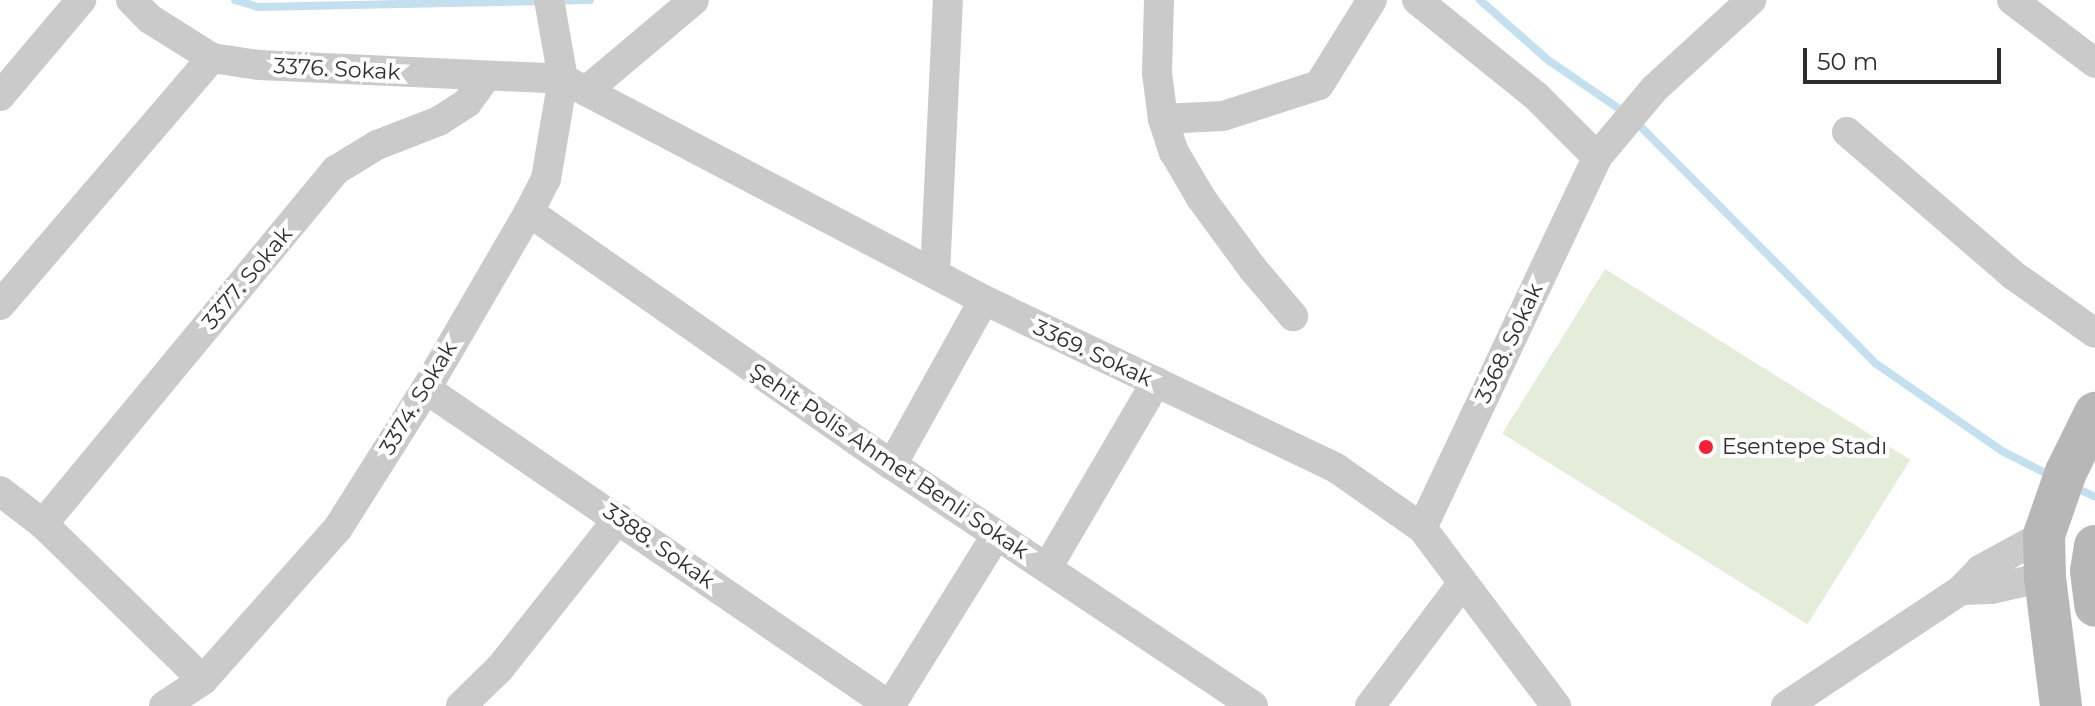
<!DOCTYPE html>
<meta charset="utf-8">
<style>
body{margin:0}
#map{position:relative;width:2095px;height:706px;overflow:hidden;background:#fff;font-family:Montserrat,sans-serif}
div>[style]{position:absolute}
.green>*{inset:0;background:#e4edd9;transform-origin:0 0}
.stream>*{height:8px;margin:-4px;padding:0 4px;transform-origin:4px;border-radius:4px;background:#c4dfee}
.street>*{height:30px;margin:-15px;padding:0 15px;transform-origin:15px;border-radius:15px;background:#cacaca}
.secondary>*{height:42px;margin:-21px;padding:0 21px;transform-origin:21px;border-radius:21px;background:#b7b7b7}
.dots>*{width:22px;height:22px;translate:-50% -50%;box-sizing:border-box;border:4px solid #fff;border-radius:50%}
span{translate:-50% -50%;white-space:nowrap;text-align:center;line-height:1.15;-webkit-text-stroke:8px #fff;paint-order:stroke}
.street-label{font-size:22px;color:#2d2d2d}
.poi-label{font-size:22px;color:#2d2d2d}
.left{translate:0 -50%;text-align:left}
.scale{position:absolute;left:1803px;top:48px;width:198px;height:36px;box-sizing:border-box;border:4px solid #2d2d2d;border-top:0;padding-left:10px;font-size:24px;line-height:28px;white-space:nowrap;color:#2d2d2d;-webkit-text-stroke:6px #fff;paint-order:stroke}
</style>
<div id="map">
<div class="green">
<div style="left:1605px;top:269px;width:360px;height:194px;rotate:32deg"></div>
</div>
<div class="stream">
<div style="left:235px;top:0;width:24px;rotate:17deg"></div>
<div style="left:258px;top:7px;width:332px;rotate:-1.2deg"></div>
<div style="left:1480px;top:0;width:91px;rotate:41.4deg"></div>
<div style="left:1548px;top:60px;width:92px;rotate:34.4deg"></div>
<div style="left:1635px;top:121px;width:341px;rotate:45.2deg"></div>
<div style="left:1875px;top:363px;width:155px;rotate:34.7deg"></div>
<div style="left:2002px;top:451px;width:55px;rotate:27deg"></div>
<div style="left:2074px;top:487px;width:23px;rotate:25deg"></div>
</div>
<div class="street">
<div style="left:131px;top:0;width:27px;rotate:45deg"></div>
<div style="left:150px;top:19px;width:73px;rotate:32.2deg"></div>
<div style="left:212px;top:58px;width:48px;rotate:8.5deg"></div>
<div style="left:259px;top:65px;width:304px;rotate:2.6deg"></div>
<div style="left:563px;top:79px;width:475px;rotate:27.7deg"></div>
<div style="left:984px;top:300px;width:390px;rotate:25.5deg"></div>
<div style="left:1336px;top:468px;width:105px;rotate:34.9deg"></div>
<div style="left:1422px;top:528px;width:223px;rotate:53deg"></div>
<div style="left:1159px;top:0;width:73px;rotate:91.6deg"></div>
<div style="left:1157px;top:73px;width:46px;rotate:82.6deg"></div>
<div style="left:1163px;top:119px;width:35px;rotate:72deg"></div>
<div style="left:1174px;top:152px;width:53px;rotate:59.6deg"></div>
<div style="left:1201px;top:198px;width:88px;rotate:53.8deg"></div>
<div style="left:1253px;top:269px;width:62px;rotate:49.6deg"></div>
<div style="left:1417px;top:0;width:154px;rotate:38.9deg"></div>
<div style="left:1537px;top:97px;width:85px;rotate:45deg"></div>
<div style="left:2012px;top:0;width:104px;rotate:37.2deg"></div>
<div style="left:586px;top:91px;width:141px;rotate:-40.1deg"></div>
<div style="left:0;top:96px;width:126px;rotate:-49.8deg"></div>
<div style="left:1163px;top:119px;width:60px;rotate:-2.9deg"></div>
<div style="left:1223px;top:116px;width:101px;rotate:-17.9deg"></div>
<div style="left:1319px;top:85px;width:100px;rotate:-58.1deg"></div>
<div style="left:1847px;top:132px;width:219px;rotate:40.7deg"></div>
<div style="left:2013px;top:275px;width:100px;rotate:35.3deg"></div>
<div style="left:529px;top:212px;width:442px;rotate:34.9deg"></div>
<div style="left:892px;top:465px;width:434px;rotate:33.7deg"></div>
<div style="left:935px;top:274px;width:274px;rotate:-87.3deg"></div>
<div style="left:0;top:305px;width:326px;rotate:-49.4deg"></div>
<div style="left:426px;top:389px;width:562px;rotate:34.34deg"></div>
<div style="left:892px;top:465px;width:189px;rotate:-60.9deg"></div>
<div style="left:0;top:491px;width:54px;rotate:37.5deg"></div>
<div style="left:43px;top:524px;width:223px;rotate:44.3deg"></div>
<div style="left:43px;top:524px;width:460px;rotate:-50.4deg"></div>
<div style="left:336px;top:170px;width:48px;rotate:-31.4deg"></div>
<div style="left:377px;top:145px;width:66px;rotate:-21.2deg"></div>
<div style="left:439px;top:121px;width:33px;rotate:-33deg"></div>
<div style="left:467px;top:103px;width:32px;rotate:-54deg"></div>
<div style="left:1422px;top:528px;width:410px;rotate:-64.7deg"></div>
<div style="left:1597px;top:157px;width:89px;rotate:-50deg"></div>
<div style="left:1654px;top:89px;width:132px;rotate:-42.5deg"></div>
<div style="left:1047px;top:568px;width:216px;rotate:-59.6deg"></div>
<div style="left:1961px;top:590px;width:30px;rotate:-2deg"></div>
<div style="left:1991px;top:589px;width:55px;rotate:-12.5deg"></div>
<div style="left:164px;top:706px;width:47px;rotate:-33.7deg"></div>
<div style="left:203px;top:680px;width:203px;rotate:-48.4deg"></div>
<div style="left:338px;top:528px;width:165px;rotate:-57.7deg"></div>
<div style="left:426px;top:389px;width:205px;rotate:-59.8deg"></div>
<div style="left:529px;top:212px;width:37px;rotate:-63deg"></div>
<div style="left:546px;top:179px;width:101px;rotate:-80.4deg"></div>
<div style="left:563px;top:79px;width:80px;rotate:-100deg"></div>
<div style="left:461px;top:706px;width:54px;rotate:-44.3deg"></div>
<div style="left:500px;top:668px;width:191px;rotate:-51.6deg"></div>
<div style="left:890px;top:706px;width:200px;rotate:-58.1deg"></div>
<div style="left:1370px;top:706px;width:153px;rotate:-53deg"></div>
<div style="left:1786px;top:706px;width:210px;rotate:-33.5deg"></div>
<div style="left:1961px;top:590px;width:28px;rotate:-46deg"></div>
<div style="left:1980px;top:570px;width:73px;rotate:-28.7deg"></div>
</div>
<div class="secondary">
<div style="left:2095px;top:546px;width:25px;rotate:99deg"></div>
<div style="left:2091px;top:571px;width:35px;rotate:83deg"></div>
<div style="left:2061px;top:706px;width:130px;rotate:-97.1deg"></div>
<div style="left:2045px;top:577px;width:42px;rotate:-91.4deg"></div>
<div style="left:2044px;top:535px;width:67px;rotate:-70.8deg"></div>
<div style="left:2066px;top:472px;width:66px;rotate:-63.8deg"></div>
</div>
<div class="dots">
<div style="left:1706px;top:447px;background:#f51f37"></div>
</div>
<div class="street-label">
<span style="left:337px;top:69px;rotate:3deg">3376. Sokak</span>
<span style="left:247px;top:278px;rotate:-50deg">3377. Sokak</span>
<span style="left:1509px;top:343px;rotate:-65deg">3368. Sokak</span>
<span style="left:1093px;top:353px;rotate:25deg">3369. Sokak</span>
<span style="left:418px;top:398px;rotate:-59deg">3374. Sokak</span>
<span style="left:889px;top:461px;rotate:34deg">Şehit Polis Ahmet Benli Sokak</span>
<span style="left:659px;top:546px;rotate:35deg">3388. Sokak</span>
</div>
<div class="poi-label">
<span class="left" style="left:1722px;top:447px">Esentepe Stadı</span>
</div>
<div class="scale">50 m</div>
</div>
